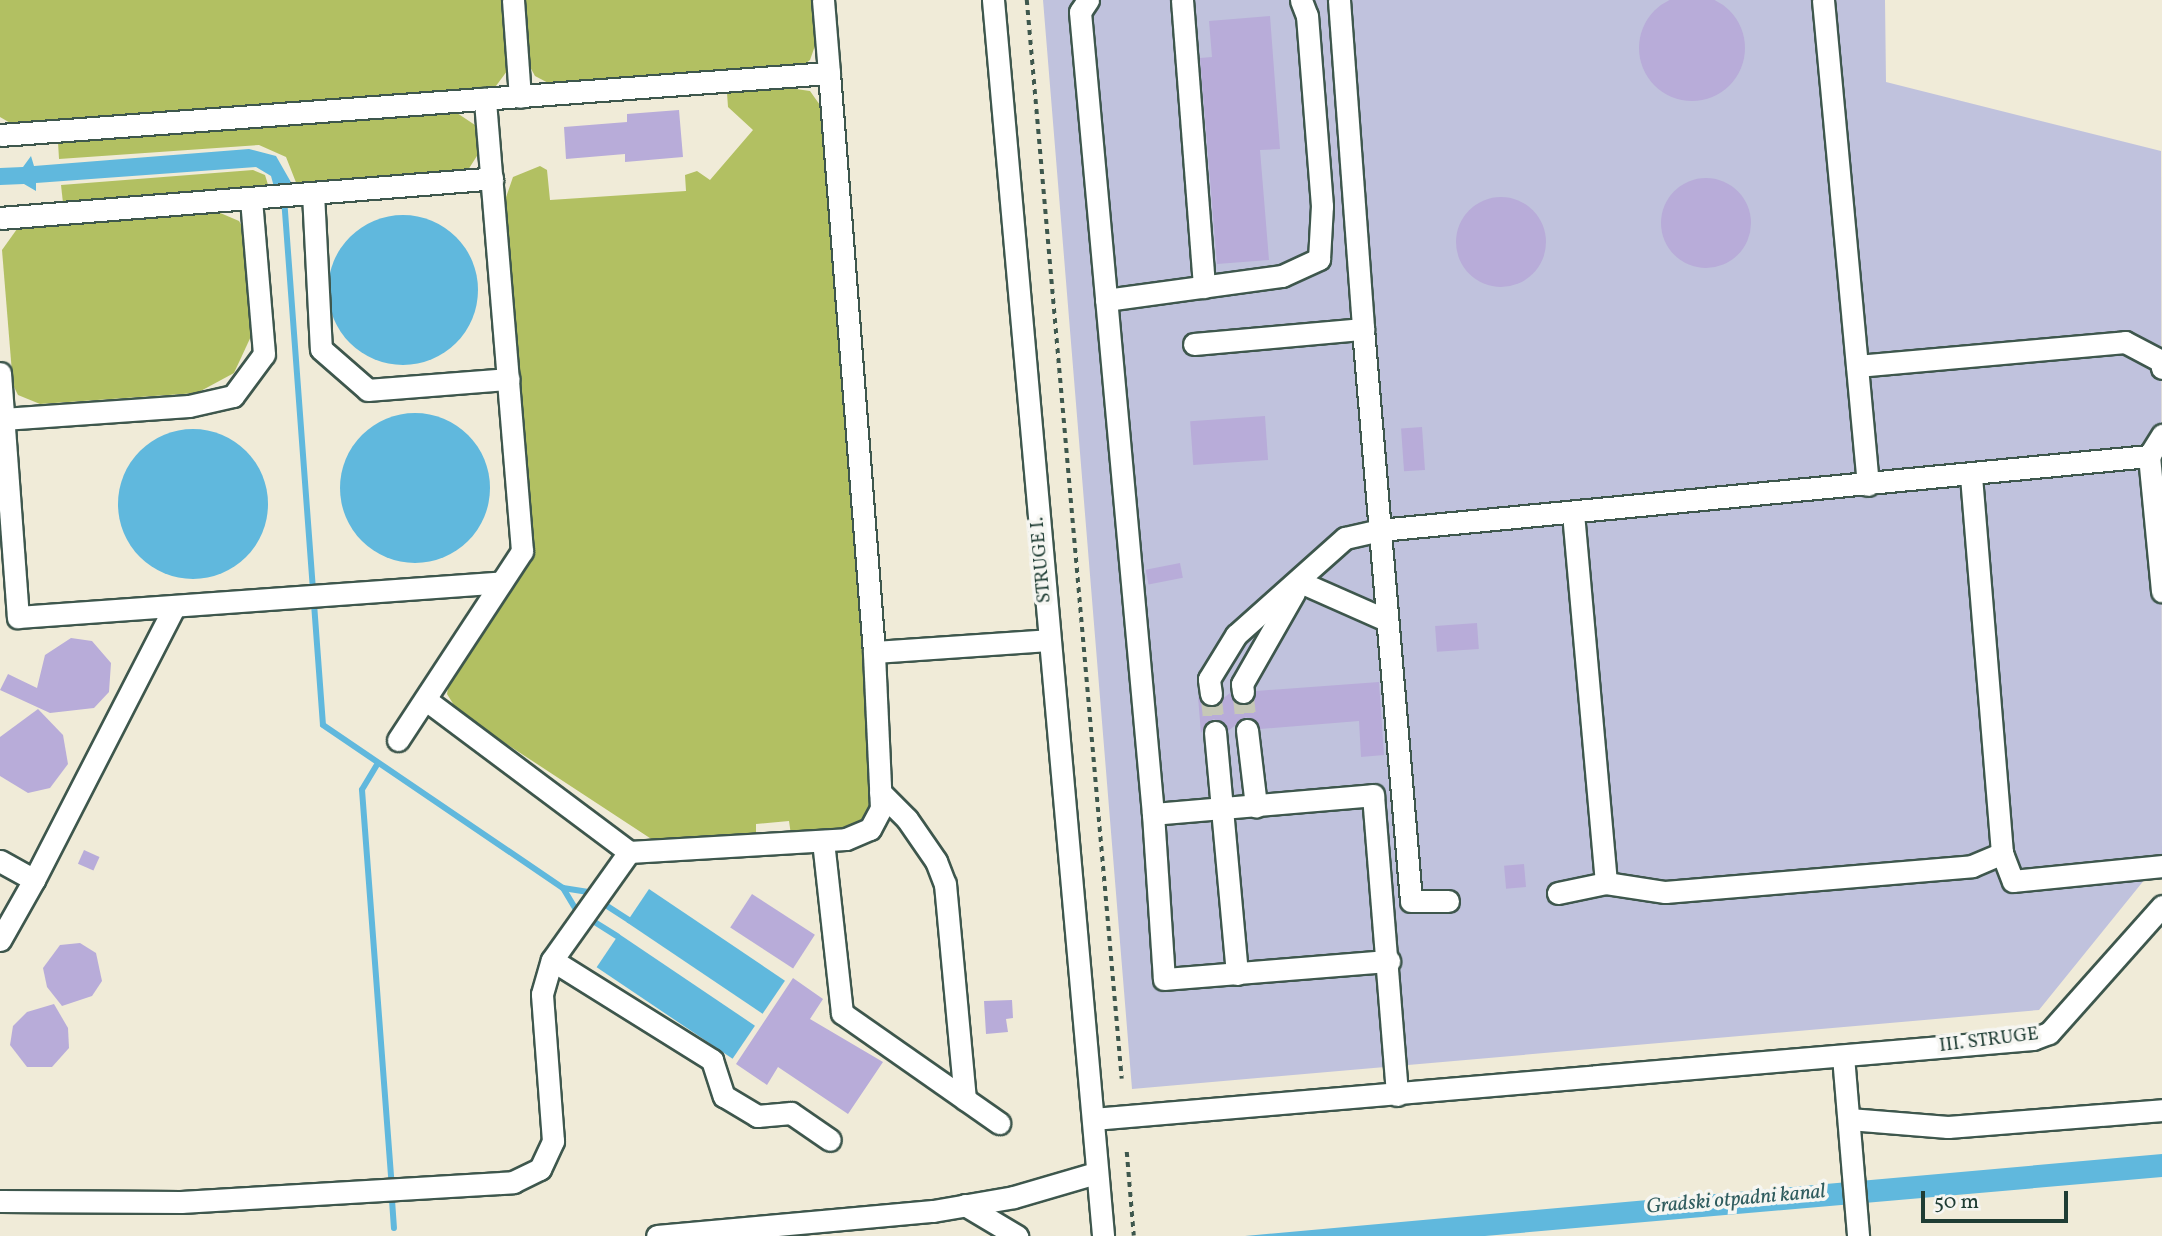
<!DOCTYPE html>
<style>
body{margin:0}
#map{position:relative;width:2162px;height:1236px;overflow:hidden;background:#f0ebd8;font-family:Vollkorn,serif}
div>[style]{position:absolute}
.industrial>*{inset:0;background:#c0c2dd}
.green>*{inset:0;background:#b2c062}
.water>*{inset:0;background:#60b8dd;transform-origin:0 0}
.round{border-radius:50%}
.stream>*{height:6px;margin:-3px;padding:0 3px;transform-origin:3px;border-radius:3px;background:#60b8dd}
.building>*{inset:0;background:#b8acd9;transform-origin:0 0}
.minor-tunnel>*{height:21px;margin-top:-10.5px;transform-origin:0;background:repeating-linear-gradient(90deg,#c6c8b7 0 21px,transparent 0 31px)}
.path>*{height:3.5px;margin-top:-1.75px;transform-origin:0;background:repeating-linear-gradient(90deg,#3e574d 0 5px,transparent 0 10px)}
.roads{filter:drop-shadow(2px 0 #3e574d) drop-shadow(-2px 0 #3e574d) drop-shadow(0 2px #3e574d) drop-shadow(0 -2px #3e574d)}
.minor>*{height:21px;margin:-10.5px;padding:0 10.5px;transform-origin:10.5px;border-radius:10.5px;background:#fff}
span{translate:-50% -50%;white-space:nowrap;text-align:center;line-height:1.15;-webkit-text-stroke:7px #f6f6f2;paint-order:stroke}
.street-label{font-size:19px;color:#1f3d34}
.water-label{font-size:21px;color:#2f5c5e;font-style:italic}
.scale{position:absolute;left:1921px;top:1191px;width:147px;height:32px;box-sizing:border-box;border:4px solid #1f3d34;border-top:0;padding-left:9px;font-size:21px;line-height:24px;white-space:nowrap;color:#1f3d34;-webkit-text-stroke:5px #f6f6f2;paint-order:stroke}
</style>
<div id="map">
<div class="industrial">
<div style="clip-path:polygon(1043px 0,1885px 0,1886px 82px,2161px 151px,2162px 858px,2039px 1010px,1132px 1089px)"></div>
</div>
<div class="green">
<div style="clip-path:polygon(0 0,504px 0,510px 67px,493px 90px,12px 124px,0 117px)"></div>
<div style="clip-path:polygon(524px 0,814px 0,817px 40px,810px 60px,801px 67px,554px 86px,535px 76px,529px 65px)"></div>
<div style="clip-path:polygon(782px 87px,810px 91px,822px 108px,873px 799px,861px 820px,842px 831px,791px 835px,789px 821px,756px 824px,756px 839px,659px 844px,473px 722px,457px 710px,447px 694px,450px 676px,529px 558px,505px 200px,513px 177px,540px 166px,547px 170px,550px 200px,686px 191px,685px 175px,697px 171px,710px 180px,753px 130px,728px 107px,727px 93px)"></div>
<div style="clip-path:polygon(457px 113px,478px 127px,482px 148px,468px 170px,297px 185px,286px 157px,259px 145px,59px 159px,58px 142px)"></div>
<div style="clip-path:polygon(253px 170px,265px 175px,269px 188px,63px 203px,61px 185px)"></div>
<div style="clip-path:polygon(218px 212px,239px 221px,246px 233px,253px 332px,234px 373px,197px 393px,40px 404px,18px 395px,13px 385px,2px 250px,17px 229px)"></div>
</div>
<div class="water">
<div style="clip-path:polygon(249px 149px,276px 156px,292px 184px,274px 187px,271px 176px,256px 167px,36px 183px,36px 191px,24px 184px,0 185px,0 168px,23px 167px,31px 156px,34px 166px)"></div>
<div class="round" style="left:328px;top:215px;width:150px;height:150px"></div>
<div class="round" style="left:340px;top:413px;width:150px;height:150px"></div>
<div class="round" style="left:118px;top:429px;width:150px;height:150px"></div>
<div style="left:649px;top:889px;width:164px;height:40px;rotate:34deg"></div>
<div style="left:619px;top:934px;width:164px;height:40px;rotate:34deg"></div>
<div style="clip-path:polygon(2162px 1154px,2162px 1177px,1485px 1236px,1245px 1236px)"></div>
</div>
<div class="stream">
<div style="left:284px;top:198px;width:528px;rotate:85.77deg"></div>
<div style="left:323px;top:725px;width:290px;rotate:34.2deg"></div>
<div style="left:563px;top:888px;width:23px;rotate:59deg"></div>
<div style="left:378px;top:763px;width:31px;rotate:121deg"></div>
<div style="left:362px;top:790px;width:391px;rotate:85.7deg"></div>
<div style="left:563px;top:888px;width:24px;rotate:9deg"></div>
<div style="left:604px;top:904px;width:30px;rotate:33deg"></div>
<div style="left:593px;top:921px;width:28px;rotate:32deg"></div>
<div style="left:392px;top:1200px;width:28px;rotate:86deg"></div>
</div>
<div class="building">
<div class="round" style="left:1639px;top:-5px;width:106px;height:106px"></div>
<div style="clip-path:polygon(1270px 16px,1280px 149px,1260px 150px,1269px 260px,1217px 264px,1200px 58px,1212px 57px,1209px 21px)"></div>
<div style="clip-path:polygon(679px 110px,683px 157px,625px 162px,625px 154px,566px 159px,564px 127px,627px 122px,627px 114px)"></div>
<div class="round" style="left:1661px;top:178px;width:90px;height:90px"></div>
<div class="round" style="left:1456px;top:197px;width:90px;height:90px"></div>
<div style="left:1265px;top:416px;width:44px;height:75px;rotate:86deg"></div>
<div style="left:1422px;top:427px;width:43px;height:21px;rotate:86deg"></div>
<div style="left:1180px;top:563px;width:15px;height:35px;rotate:79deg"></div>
<div style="left:1477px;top:623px;width:26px;height:42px;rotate:86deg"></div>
<div style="clip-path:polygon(71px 638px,92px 641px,111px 663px,109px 692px,94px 708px,50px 713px,0 690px,8px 674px,37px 688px,45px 655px)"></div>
<div style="clip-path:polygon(1379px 682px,1384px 755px,1361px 757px,1359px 721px,1260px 729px,1246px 717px,1228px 731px,1214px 719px,1207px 722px,1201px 733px,1198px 697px,1212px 707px,1230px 693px,1233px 700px,1244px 705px,1251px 702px,1256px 691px)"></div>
<div style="clip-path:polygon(38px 709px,63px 735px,68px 764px,50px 788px,28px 793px,0 776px,0 737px)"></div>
<div style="left:84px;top:850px;width:17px;height:15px;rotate:24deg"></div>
<div style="left:1524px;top:864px;width:23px;height:20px;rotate:85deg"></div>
<div style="left:752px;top:894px;width:75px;height:40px;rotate:33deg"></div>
<div style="clip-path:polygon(80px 943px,96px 953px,102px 981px,92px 996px,62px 1006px,47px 987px,43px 968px,60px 945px)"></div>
<div style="clip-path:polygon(793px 978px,823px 999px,810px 1019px,883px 1062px,848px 1114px,778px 1067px,767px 1085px,736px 1064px)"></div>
<div style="clip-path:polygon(1012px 1000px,1013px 1018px,1006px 1019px,1008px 1032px,986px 1034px,984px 1001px)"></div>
<div style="clip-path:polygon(54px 1004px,68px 1028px,69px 1048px,52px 1067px,27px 1067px,10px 1045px,13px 1026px,27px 1012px)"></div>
</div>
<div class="minor-tunnel">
<div style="left:1243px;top:692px;width:38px;rotate:84deg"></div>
<div style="left:1211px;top:694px;width:38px;rotate:84deg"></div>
</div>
<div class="path">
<div style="left:1027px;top:0;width:1083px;rotate:84.97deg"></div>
<div style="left:1127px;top:1152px;width:84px;rotate:85.2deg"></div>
</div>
<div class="roads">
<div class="minor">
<div style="left:513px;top:0;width:97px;rotate:85.9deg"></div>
<div style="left:823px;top:0;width:73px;rotate:85.3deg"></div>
<div style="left:993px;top:0;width:1241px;rotate:84.91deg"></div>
<div style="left:1088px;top:0;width:14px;rotate:124deg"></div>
<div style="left:1080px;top:12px;width:805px;rotate:84.8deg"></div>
<div style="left:1153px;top:814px;width:221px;rotate:-4.9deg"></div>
<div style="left:1373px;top:795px;width:301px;rotate:85.4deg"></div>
<div style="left:1182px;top:0;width:288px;rotate:85.6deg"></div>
<div style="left:1339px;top:0;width:330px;rotate:85.8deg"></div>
<div style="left:1823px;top:0;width:487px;rotate:84.7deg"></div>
<div style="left:0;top:135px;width:831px;rotate:-4.28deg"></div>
<div style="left:829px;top:73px;width:581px;rotate:85.56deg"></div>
<div style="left:313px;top:193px;width:156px;rotate:87.1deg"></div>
<div style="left:321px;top:349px;width:62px;rotate:41.1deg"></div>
<div style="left:368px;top:390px;width:141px;rotate:-4.5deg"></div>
<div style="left:0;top:218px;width:494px;rotate:-4.6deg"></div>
<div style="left:1106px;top:300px;width:178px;rotate:-7.8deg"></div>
<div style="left:1282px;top:276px;width:41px;rotate:-24.7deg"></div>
<div style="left:1319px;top:259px;width:53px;rotate:-86.8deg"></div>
<div style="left:1322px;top:206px;width:191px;rotate:-94.5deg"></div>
<div style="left:1307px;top:16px;width:17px;rotate:-111deg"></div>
<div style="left:1194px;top:344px;width:170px;rotate:-5.1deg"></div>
<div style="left:1363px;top:329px;width:574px;rotate:85.2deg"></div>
<div style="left:1411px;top:901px;width:37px"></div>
<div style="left:1857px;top:366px;width:269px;rotate:-5.1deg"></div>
<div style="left:2125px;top:342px;width:41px;rotate:27.8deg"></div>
<div style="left:2161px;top:361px;width:7px;rotate:82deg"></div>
<div style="left:0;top:373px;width:245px;rotate:85.8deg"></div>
<div style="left:18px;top:617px;width:484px;rotate:-4.1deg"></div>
<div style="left:3px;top:419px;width:186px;rotate:-4deg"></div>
<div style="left:189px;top:406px;width:45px;rotate:-12.8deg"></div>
<div style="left:233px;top:396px;width:52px;rotate:-53.6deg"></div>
<div style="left:264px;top:354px;width:156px;rotate:-94.8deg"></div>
<div style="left:2149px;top:456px;width:25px;rotate:-58deg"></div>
<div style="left:1573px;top:513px;width:371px;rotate:84.9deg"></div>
<div style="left:1606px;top:883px;width:60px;rotate:8.7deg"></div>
<div style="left:1665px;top:892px;width:308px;rotate:-4.8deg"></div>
<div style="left:1972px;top:866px;width:33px;rotate:-23deg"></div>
<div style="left:2002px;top:853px;width:378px;rotate:-94.7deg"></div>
<div style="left:1300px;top:582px;width:92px;rotate:23.8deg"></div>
<div style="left:1243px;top:692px;width:8px;rotate:-97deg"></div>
<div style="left:1242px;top:684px;width:105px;rotate:-60.3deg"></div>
<div style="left:1211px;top:694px;width:15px;rotate:-98deg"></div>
<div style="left:1209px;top:679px;width:52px;rotate:-58.5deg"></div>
<div style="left:1236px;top:635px;width:146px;rotate:-41.7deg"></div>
<div style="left:1345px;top:538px;width:36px;rotate:-13deg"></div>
<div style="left:1380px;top:530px;width:773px;rotate:-5.5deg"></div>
<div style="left:2149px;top:456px;width:136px;rotate:84.5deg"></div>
<div style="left:426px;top:700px;width:254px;rotate:36.8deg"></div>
<div style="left:1247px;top:730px;width:77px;rotate:83.2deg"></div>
<div style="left:1215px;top:732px;width:243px;rotate:84.8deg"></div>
<div style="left:398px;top:740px;width:226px;rotate:-56.7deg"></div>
<div style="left:522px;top:551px;width:454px;rotate:-94.7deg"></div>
<div style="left:880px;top:792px;width:38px;rotate:45deg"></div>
<div style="left:907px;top:819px;width:51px;rotate:55.4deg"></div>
<div style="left:936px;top:861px;width:25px;rotate:69deg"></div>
<div style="left:945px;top:884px;width:216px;rotate:84.7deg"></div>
<div style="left:1153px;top:814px;width:165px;rotate:86.2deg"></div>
<div style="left:1164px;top:979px;width:226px;rotate:-4.6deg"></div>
<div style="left:823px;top:841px;width:173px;rotate:83.7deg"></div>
<div style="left:842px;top:1013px;width:192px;rotate:35deg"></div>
<div style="left:2002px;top:853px;width:30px;rotate:69deg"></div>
<div style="left:2013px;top:881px;width:150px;rotate:-5.7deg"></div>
<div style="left:0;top:861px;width:39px;rotate:29deg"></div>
<div style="left:34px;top:880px;width:308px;rotate:-62.8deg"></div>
<div style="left:1558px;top:893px;width:49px;rotate:-11.8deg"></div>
<div style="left:0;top:940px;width:69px;rotate:-60.5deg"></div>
<div style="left:552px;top:960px;width:189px;rotate:32deg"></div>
<div style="left:712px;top:1060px;width:38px;rotate:72deg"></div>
<div style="left:724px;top:1096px;width:39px;rotate:31deg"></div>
<div style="left:757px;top:1116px;width:34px;rotate:-5deg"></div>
<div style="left:791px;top:1113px;width:47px;rotate:34.7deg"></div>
<div style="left:1843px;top:1056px;width:181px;rotate:85.2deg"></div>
<div style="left:1093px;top:1119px;width:943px;rotate:-4.86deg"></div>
<div style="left:2033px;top:1039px;width:17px;rotate:-21deg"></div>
<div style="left:2049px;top:1033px;width:170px;rotate:-48.3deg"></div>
<div style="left:1849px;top:1119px;width:99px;rotate:4.6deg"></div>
<div style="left:1948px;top:1127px;width:215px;rotate:-4.5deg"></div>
<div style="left:0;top:1201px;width:181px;rotate:0.3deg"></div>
<div style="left:181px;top:1202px;width:333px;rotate:-3.4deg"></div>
<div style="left:513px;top:1182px;width:30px;rotate:-26deg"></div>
<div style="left:540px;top:1169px;width:31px;rotate:-65deg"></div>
<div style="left:553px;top:1141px;width:147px;rotate:-94.3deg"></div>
<div style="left:542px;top:994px;width:35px;rotate:-74deg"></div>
<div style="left:552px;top:960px;width:133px;rotate:-54.5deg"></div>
<div style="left:629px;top:852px;width:217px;rotate:-3.4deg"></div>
<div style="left:846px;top:839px;width:26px;rotate:-23deg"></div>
<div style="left:870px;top:829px;width:24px;rotate:-62deg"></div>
<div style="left:881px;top:808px;width:156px;rotate:-92.6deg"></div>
<div style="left:874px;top:652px;width:175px;rotate:-3.9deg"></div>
<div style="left:965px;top:1205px;width:61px;rotate:30.8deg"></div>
<div style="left:657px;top:1236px;width:277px;rotate:-5.2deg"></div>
<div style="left:933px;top:1211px;width:82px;rotate:-9.8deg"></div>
<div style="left:1014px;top:1197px;width:85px;rotate:-16.3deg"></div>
</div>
</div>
<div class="street-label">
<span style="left:1042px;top:560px;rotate:-95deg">STRUGE I.</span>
<span style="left:1989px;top:1041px;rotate:-7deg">III. STRUGE</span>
</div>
<div class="water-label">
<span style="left:1736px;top:1200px;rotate:-5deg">Gradski otpadni kanal</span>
</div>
<div class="scale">50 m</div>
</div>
